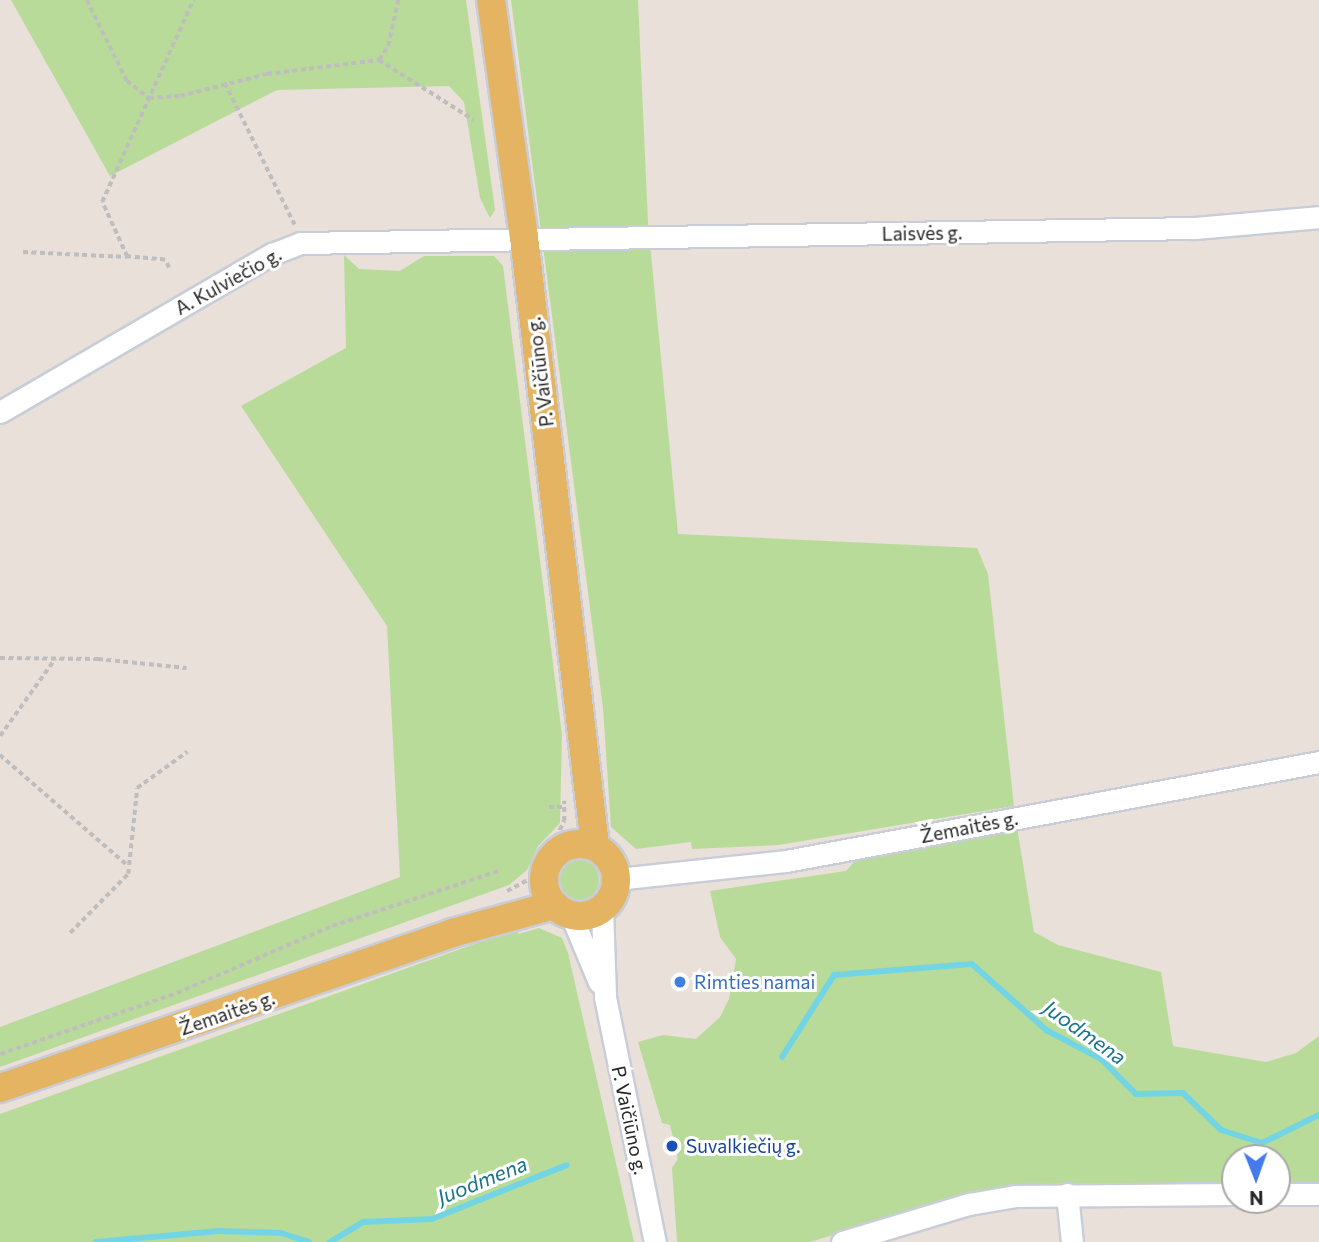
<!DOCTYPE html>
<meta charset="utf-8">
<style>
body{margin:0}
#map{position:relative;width:1319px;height:1242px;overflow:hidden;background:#e8e0d9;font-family:Commissioner,sans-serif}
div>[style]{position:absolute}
.green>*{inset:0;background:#b9db99}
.round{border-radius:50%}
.stream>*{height:6px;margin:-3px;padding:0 3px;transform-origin:3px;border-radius:3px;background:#73d5e3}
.path>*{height:3.5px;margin-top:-1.75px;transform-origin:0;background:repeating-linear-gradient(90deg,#bebebe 0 5px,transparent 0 8.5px)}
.path>.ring{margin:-1.75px;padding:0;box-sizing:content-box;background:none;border:3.5px solid #bebebe;border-radius:50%}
.roads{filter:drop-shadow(2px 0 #c8cdd8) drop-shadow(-2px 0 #c8cdd8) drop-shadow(0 2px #c8cdd8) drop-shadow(0 -2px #c8cdd8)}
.minor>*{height:21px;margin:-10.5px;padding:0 10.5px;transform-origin:10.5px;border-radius:10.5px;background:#fff}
.major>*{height:28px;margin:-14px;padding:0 14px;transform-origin:14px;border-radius:14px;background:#e4b462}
.major>.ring{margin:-14px;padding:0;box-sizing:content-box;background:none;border:28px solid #e4b462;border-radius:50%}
.dots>*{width:19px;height:19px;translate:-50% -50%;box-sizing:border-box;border:4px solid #fff;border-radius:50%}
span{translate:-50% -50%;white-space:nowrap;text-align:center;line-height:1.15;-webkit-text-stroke:6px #fff;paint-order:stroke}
.street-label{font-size:19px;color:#272727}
.shop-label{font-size:19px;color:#366cbe}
.left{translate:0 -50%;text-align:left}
.transit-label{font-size:19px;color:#164399}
.water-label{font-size:21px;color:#17738a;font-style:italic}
.north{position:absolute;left:1221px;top:1144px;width:70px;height:70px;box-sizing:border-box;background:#fff;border:2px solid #a9a9a9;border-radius:50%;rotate:179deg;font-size:19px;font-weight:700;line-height:28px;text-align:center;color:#272727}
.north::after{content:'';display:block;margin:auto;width:24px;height:32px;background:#447aea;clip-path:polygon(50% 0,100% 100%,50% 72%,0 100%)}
</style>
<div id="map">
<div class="green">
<div style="clip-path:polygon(11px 0,466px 0,495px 210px,490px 218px,480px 198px,464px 102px,449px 86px,277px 90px,110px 176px)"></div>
<div style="clip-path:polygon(511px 0,638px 0,648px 223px,678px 534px,977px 548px,988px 574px,1014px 806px,778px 845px,692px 849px,691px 842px,636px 849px,611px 827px,603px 708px)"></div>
<div style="clip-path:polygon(344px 255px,359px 269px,400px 271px,424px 256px,494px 256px,503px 266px,562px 735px,560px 823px,538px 846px,527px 870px,509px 885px,0 1067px,0 1027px,400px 877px,387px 626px,241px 406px,346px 348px)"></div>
<div style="clip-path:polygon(1017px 827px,1034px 932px,1058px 945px,1161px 972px,1173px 1046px,1266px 1062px,1296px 1053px,1319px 1036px,1319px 1188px,1277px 1188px,1277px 1158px,1235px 1158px,1235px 1187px,1013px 1186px,971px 1193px,810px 1242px,677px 1242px,672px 1168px,678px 1159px,670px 1125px,662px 1123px,638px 1042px,663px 1035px,696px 1039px,720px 1017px,729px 999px,736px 959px,720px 937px,710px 891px,846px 871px,862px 853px)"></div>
<div class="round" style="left:559px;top:860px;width:40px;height:40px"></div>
<div style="clip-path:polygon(539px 928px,562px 938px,568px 953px,634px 1242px,0 1242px,0 1114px,516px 929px,519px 934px)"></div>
</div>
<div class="stream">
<div style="left:782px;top:1057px;width:97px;rotate:-57.6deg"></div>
<div style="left:834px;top:975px;width:138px;rotate:-4.6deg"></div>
<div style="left:972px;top:964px;width:99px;rotate:41.7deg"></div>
<div style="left:1046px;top:1030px;width:62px;rotate:27.8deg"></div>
<div style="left:1101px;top:1059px;width:49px;rotate:45deg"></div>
<div style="left:1136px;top:1094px;width:47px;rotate:-1.2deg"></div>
<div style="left:1183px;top:1093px;width:53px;rotate:44.2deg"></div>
<div style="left:1221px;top:1130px;width:43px;rotate:17.6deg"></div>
<div style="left:1262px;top:1143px;width:64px;rotate:-26.2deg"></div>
<div style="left:96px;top:1242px;width:123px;rotate:-5.1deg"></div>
<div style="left:219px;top:1231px;width:62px;rotate:1.8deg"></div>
<div style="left:281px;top:1233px;width:29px;rotate:18deg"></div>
<div style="left:330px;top:1242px;width:39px;rotate:-31deg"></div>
<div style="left:363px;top:1222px;width:69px;rotate:-2.5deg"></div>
<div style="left:432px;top:1219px;width:145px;rotate:-21.8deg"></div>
</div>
<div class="path">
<div style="left:87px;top:0;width:90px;rotate:63.7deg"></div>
<div style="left:127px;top:81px;width:28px;rotate:38deg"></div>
<div style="left:149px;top:98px;width:31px;rotate:-4deg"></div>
<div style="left:180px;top:96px;width:90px;rotate:-14.2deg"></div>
<div style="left:267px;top:74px;width:113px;rotate:-7.1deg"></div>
<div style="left:379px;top:60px;width:17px;rotate:-57deg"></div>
<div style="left:388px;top:46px;width:47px;rotate:-77.7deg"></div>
<div style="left:379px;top:60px;width:112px;rotate:32.3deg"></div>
<div style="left:225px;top:83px;width:158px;rotate:63.8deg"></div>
<div style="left:23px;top:252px;width:104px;rotate:2.8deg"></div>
<div style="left:169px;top:268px;width:9px;rotate:-117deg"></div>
<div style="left:165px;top:260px;width:38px;rotate:-175deg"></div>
<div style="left:127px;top:257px;width:60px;rotate:-114.4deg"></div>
<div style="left:102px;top:202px;width:222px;rotate:-65.7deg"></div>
<div style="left:0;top:658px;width:98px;rotate:0.6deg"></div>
<div style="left:98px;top:659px;width:89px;rotate:5.8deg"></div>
<div style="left:0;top:736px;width:95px;rotate:-54.5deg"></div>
<div style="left:0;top:755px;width:169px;rotate:40.9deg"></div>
<div style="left:549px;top:807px;width:16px"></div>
<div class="ring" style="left:533px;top:832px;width:92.5px;height:92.5px"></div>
<div style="left:556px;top:838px;width:19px;rotate:-65deg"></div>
<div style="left:564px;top:821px;width:20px;rotate:-90deg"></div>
<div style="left:507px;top:891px;width:30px;rotate:-28deg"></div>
<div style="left:70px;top:933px;width:83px;rotate:-45.5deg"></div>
<div style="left:128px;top:874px;width:86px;rotate:-84deg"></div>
<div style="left:137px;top:788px;width:62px;rotate:-35.8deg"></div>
<div style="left:0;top:1054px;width:187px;rotate:-19deg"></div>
<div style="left:177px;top:993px;width:169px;rotate:-23.4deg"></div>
<div style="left:332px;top:926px;width:175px;rotate:-18.3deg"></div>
</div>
<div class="roads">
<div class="minor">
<div style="left:0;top:412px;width:315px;rotate:-30.2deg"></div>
<div style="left:272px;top:254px;width:30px;rotate:-21deg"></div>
<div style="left:300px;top:243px;width:894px;rotate:-0.96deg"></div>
<div style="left:1194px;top:228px;width:125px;rotate:-5deg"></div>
<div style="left:617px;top:879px;width:170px;rotate:-6.1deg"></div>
<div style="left:786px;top:861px;width:542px;rotate:-10.52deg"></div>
<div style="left:602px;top:909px;width:88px;rotate:88deg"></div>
<div style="left:605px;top:997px;width:250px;rotate:78.5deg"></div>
<div style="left:571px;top:915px;width:73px;rotate:67.3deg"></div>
<div style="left:1067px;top:1194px;width:48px;rotate:84.1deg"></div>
<div style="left:1277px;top:1194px;width:42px"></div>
<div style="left:842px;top:1242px;width:133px;rotate:-16.7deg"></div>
<div style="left:969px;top:1204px;width:48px;rotate:-9.7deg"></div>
<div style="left:1016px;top:1196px;width:219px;rotate:-0.5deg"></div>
</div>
<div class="major">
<div style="left:491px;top:0;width:239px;rotate:82.1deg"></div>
<div style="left:524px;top:237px;width:613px;rotate:83.35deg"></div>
<div class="ring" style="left:544px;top:844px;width:44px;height:44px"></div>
<div style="left:0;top:1088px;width:478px;rotate:-18.9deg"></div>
<div style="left:452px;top:933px;width:106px;rotate:-15.4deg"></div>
</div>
</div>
<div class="dots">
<div style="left:680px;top:982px;background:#3f7fe0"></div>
<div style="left:672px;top:1146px;background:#1a4fb4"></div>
</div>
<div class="street-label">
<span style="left:922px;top:233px;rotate:-1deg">Laisvės g.</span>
<span style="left:228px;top:281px;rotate:-29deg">A. Kulviečio g.</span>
<span style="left:540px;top:372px;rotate:-97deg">P. Vaičiūno g.</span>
<span style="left:969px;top:827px;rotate:-11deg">Žemaitės g.</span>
<span style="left:227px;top:1013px;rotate:-19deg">Žemaitės g.</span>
<span style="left:630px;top:1120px;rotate:78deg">P. Vaičiūno g.</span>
</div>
<div class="shop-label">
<span class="left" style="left:694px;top:982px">Rimties namai</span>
</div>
<div class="transit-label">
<span class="left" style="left:686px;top:1146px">Suvalkiečių g.</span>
</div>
<div class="water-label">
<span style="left:1085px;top:1032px;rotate:35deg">Juodmena</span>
<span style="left:482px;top:1180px;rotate:-22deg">Juodmena</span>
</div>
<div class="north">N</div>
</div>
